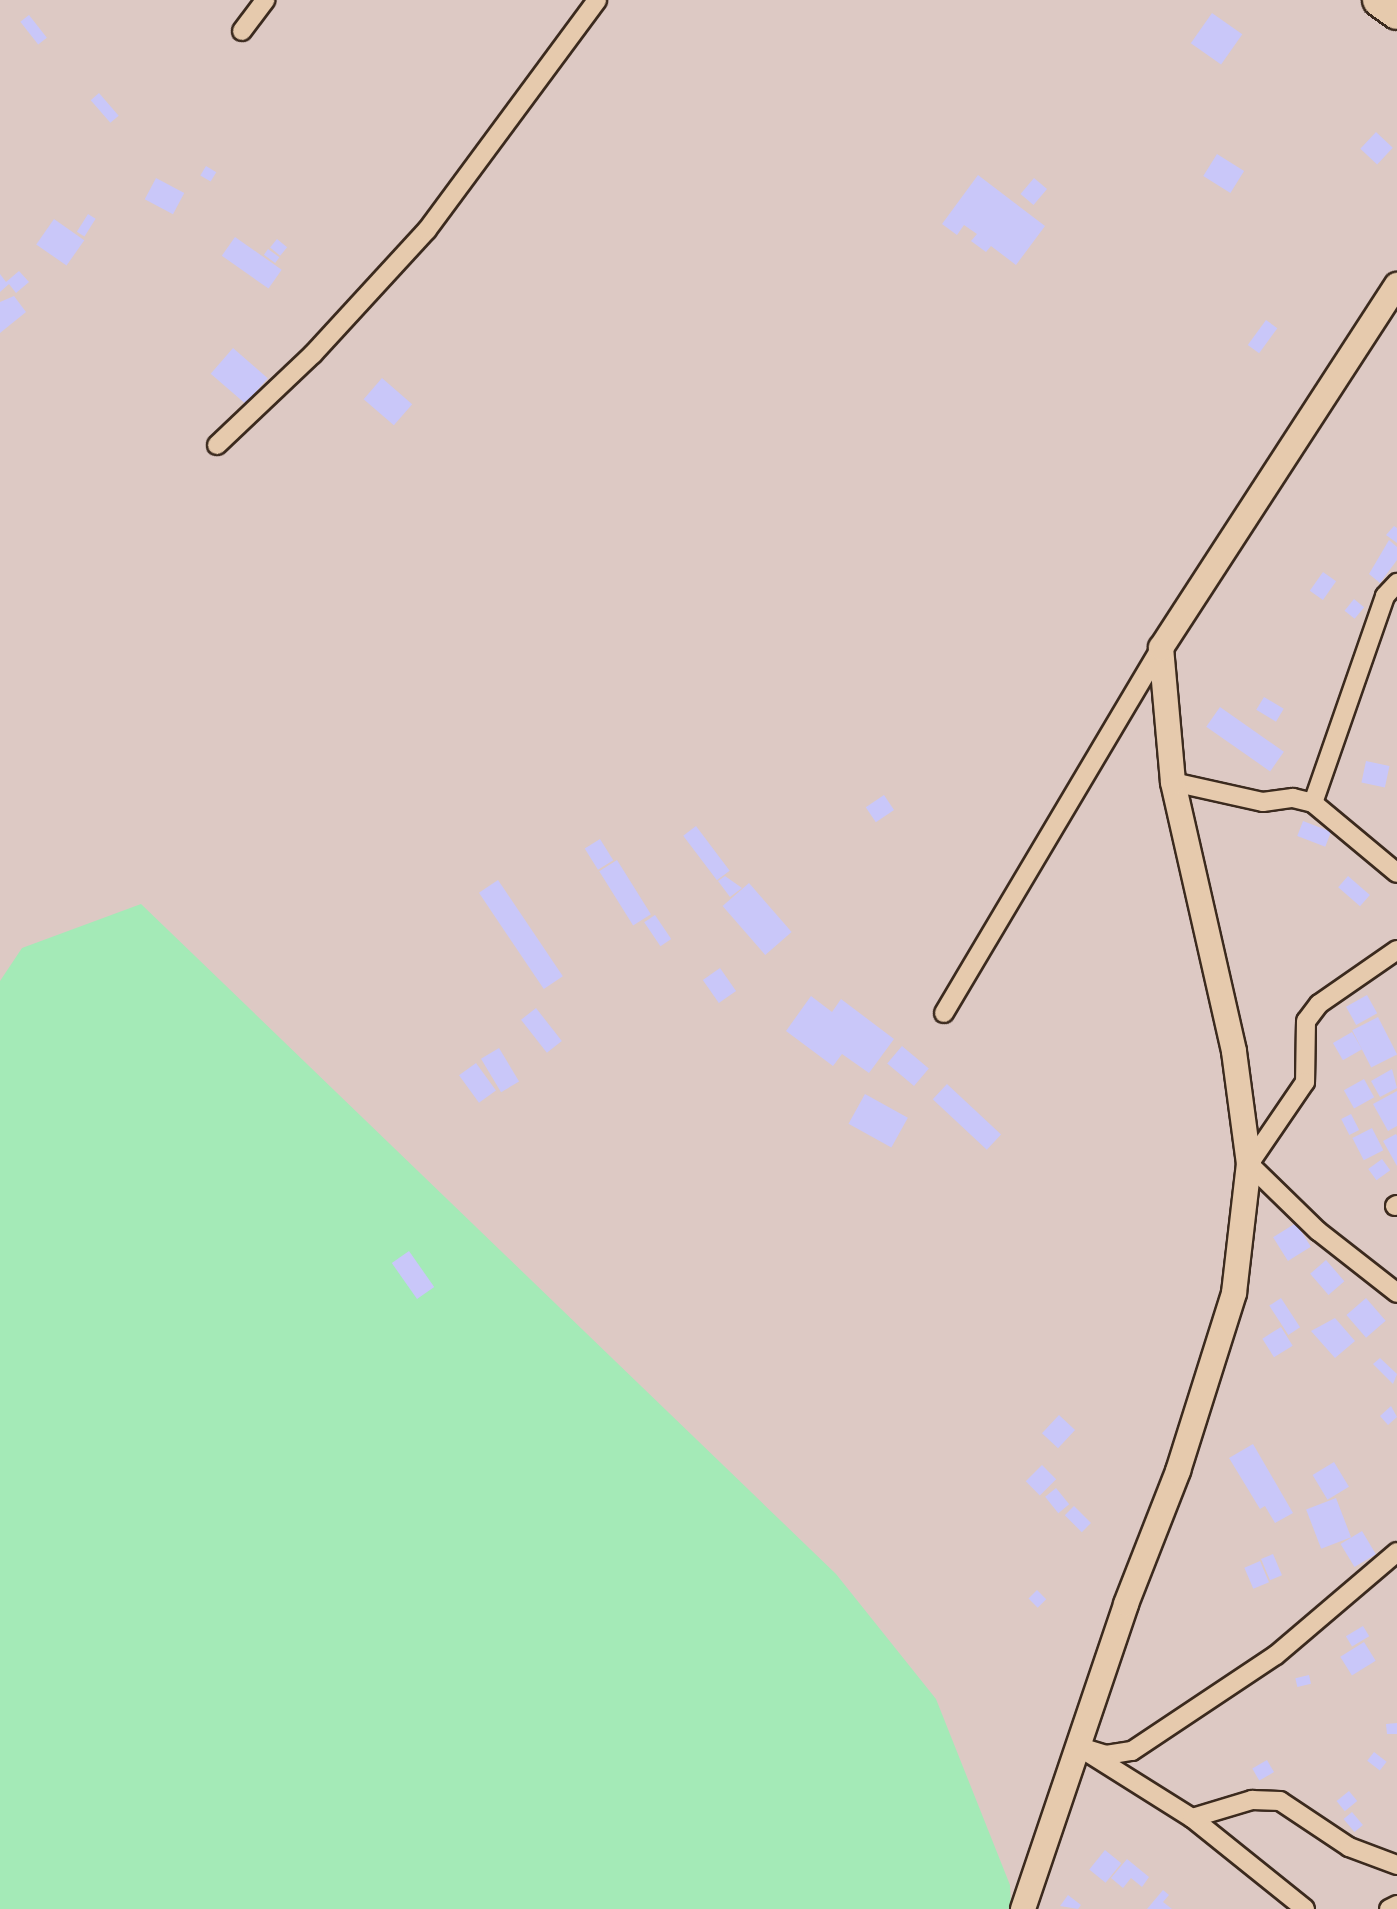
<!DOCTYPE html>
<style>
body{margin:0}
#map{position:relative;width:1397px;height:1909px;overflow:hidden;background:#ddc9c4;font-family:"Balsamiq Sans",sans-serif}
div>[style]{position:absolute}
.green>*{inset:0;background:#a4eab7}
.building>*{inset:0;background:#c9c7f9;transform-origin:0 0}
.roads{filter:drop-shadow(2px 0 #3b2a1e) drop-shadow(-2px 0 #3b2a1e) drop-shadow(0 2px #3b2a1e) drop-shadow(0 -2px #3b2a1e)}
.street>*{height:18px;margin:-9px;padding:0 9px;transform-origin:9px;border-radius:9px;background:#e6caad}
.secondary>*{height:24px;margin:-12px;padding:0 12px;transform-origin:12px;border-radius:12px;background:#e6caad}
.highway>*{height:32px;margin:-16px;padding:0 16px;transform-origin:16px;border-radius:16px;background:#e6caad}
span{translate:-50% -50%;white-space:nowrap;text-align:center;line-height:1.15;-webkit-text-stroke:6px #e6caad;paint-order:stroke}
</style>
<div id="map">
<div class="green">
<div style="clip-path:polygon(141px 904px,836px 1574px,936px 1699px,1010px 1885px,1011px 1909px,0 1909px,0 981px,22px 948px)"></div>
</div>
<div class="building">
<div style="left:1212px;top:13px;width:37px;height:37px;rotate:35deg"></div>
<div style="left:29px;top:15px;width:29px;height:11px;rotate:52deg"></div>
<div style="left:99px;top:93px;width:30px;height:11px;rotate:49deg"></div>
<div style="left:1376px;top:132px;width:23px;height:23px;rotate:43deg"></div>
<div style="left:1217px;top:154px;width:32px;height:26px;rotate:32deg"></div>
<div style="left:206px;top:166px;width:12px;height:11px;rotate:31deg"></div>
<div style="clip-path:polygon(978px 175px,1045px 226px,1016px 265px,991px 246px,986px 252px,971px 241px,977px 234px,964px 225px,957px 235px,942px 224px)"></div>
<div style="left:156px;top:178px;width:32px;height:24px;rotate:28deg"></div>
<div style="left:1034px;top:178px;width:17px;height:21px;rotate:40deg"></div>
<div style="left:88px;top:214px;width:9px;height:21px;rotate:32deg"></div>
<div style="left:54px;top:219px;width:37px;height:31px;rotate:35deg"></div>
<div style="left:235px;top:237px;width:57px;height:23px;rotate:35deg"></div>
<div style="left:277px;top:239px;width:13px;height:11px;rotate:39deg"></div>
<div style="left:268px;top:249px;width:14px;height:7px;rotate:36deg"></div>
<div style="clip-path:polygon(19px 271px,29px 282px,16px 293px,9px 284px,0 292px,0 274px,6px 282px)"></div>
<div style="clip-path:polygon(14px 296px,26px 312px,0 333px,0 302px)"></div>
<div style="left:1266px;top:320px;width:14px;height:31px;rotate:36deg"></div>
<div style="left:233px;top:348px;width:46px;height:34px;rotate:41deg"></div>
<div style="left:382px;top:378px;width:40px;height:28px;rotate:41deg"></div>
<div style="clip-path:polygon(1394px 526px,1397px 528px,1397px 543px,1386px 535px)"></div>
<div style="clip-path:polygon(1389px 540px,1397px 547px,1397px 560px,1380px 583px,1369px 574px)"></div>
<div style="left:1323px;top:572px;width:16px;height:23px;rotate:35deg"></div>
<div style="left:1354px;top:599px;width:13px;height:15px;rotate:39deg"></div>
<div style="left:1264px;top:697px;width:23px;height:15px;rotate:31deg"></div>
<div style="left:1220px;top:707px;width:78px;height:24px;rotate:35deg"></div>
<div style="left:1366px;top:761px;width:24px;height:22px;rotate:12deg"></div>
<div style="left:884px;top:795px;width:18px;height:22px;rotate:56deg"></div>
<div style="left:1303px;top:821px;width:30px;height:16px;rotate:21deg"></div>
<div style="left:696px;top:826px;width:56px;height:16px;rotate:53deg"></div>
<div style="left:600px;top:839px;width:25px;height:18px;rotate:58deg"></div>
<div style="left:617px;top:860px;width:64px;height:21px;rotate:58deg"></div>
<div style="clip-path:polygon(725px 876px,742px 888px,730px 897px,718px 881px)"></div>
<div style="left:1348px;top:876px;width:29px;height:15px;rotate:41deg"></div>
<div style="left:498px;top:880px;width:116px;height:23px;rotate:56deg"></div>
<div style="left:749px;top:883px;width:65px;height:35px;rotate:49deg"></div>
<div style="left:655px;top:915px;width:29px;height:13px;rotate:56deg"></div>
<div style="left:720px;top:968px;width:28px;height:21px;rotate:55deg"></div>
<div style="left:1367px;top:995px;width:21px;height:24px;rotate:61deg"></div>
<div style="clip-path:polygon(811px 996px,832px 1012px,841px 999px,894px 1039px,869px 1073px,842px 1054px,833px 1066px,786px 1031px)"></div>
<div style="left:536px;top:1008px;width:42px;height:19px;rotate:52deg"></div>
<div style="left:1378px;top:1017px;width:42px;height:29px;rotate:63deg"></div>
<div style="left:1352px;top:1032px;width:20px;height:22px;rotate:60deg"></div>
<div style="left:902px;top:1046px;width:35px;height:23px;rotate:40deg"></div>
<div style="left:499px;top:1048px;width:39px;height:21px;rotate:59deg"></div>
<div style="left:476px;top:1063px;width:34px;height:21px;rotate:54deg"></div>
<div style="clip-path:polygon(1392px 1069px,1397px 1088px,1380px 1097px,1371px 1081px)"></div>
<div style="left:1364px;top:1079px;width:21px;height:23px;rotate:61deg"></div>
<div style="left:947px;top:1084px;width:74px;height:21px;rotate:43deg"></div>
<div style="clip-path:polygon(1397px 1091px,1397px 1126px,1388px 1131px,1373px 1104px)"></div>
<div style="left:865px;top:1094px;width:49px;height:34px;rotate:29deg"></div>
<div style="left:1351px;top:1114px;width:18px;height:11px;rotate:63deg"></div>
<div style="left:1372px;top:1128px;width:25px;height:22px;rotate:63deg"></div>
<div style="clip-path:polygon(1396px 1134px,1397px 1136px,1397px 1166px,1383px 1141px)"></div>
<div style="left:1382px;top:1159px;width:14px;height:17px;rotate:54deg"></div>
<div style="left:1296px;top:1223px;width:28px;height:27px;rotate:58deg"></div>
<div style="left:409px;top:1251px;width:44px;height:21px;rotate:55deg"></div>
<div style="left:1326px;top:1260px;width:28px;height:21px;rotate:49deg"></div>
<div style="left:1281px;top:1298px;width:35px;height:14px;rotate:57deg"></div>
<div style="left:1366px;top:1298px;width:30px;height:26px;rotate:49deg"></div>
<div style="clip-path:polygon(1335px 1318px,1355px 1341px,1335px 1358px,1311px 1331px)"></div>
<div style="left:1281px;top:1327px;width:22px;height:22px;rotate:58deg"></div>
<div style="clip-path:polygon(1380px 1358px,1397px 1374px,1393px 1384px,1373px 1364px)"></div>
<div style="clip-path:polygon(1391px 1406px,1397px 1417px,1388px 1425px,1380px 1416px)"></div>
<div style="left:1059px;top:1415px;width:22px;height:25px;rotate:43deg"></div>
<div style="clip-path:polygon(1253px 1444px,1293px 1513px,1275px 1523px,1265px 1506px,1260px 1509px,1229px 1458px)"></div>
<div style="left:1334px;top:1462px;width:29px;height:25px;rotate:59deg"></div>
<div style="left:1042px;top:1465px;width:20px;height:23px;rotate:45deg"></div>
<div style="left:1056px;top:1488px;width:21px;height:14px;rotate:51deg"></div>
<div style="left:1336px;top:1498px;width:42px;height:32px;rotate:69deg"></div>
<div style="left:1074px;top:1506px;width:24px;height:13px;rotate:45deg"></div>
<div style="left:1362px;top:1531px;width:27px;height:25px;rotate:59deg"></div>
<div style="left:1273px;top:1554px;width:23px;height:13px;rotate:67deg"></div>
<div style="left:1260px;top:1561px;width:23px;height:17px;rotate:67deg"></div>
<div style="left:1037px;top:1590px;width:13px;height:12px;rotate:45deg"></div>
<div style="left:1363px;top:1626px;width:12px;height:20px;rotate:59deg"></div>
<div style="left:1364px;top:1642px;width:22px;height:28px;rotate:58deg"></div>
<div style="left:1309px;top:1675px;width:9px;height:14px;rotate:77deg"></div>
<div style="clip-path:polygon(1397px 1723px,1397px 1734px,1387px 1734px,1386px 1724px)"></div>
<div style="left:1374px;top:1752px;width:16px;height:11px;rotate:38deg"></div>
<div style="left:1267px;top:1760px;width:14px;height:17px;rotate:60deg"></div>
<div style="left:1349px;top:1791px;width:13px;height:16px;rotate:51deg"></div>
<div style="left:1352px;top:1812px;width:17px;height:11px;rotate:50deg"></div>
<div style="left:1105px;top:1850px;width:21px;height:25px;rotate:39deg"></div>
<div style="clip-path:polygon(1127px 1859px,1149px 1877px,1142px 1887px,1131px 1878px,1123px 1888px,1111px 1878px)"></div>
<div style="clip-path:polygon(1163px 1890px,1169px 1895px,1163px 1902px,1172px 1909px,1147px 1909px)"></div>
<div style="clip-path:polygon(1068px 1895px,1081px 1905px,1078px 1909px,1060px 1906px)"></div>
</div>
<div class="roads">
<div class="street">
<div style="left:242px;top:31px;width:39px;rotate:-53deg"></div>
<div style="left:217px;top:445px;width:132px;rotate:-43.5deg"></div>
<div style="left:313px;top:354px;width:168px;rotate:-47.4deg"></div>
<div style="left:427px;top:230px;width:286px;rotate:-53.5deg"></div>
<div style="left:1173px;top:782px;width:92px;rotate:12.5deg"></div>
<div style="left:1263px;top:802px;width:30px;rotate:-8deg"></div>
<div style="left:1293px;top:798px;width:21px;rotate:14deg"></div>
<div style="left:1313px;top:803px;width:109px;rotate:39.8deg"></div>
<div style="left:1313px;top:803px;width:219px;rotate:-70.8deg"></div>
<div style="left:1385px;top:596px;width:18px;rotate:-47deg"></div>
<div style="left:1397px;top:950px;width:95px;rotate:145.3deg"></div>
<div style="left:1319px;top:1004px;width:21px;rotate:127deg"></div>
<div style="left:1306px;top:1021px;width:61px;rotate:90.9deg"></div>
<div style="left:1305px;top:1082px;width:99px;rotate:124.3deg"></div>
<div style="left:1249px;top:1164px;width:96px;rotate:44.2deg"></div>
<div style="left:1318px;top:1231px;width:100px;rotate:38.1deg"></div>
<div style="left:944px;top:1013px;width:425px;rotate:-59.3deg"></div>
<div style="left:1395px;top:1206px;width:2px;rotate:-27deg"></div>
<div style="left:1077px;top:1746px;width:30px;rotate:17deg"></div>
<div style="left:1106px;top:1755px;width:26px;rotate:-9deg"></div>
<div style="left:1132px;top:1751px;width:173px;rotate:-33.7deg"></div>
<div style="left:1276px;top:1655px;width:159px;rotate:-40.4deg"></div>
<div style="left:1090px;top:1754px;width:120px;rotate:32.1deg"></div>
<div style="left:1192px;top:1818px;width:145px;rotate:38.8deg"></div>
<div style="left:1192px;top:1818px;width:63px;rotate:-16.7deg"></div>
<div style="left:1252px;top:1800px;width:28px;rotate:2deg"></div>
<div style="left:1280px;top:1801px;width:83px;rotate:33.7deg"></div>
<div style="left:1349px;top:1847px;width:51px;rotate:20.6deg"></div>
<div style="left:1389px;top:1909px;width:9px;rotate:-27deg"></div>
</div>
<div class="secondary">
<div style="left:1023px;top:1909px;width:322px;rotate:-71.3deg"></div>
<div style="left:1126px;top:1604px;width:143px;rotate:-68.6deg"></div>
<div style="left:1178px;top:1471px;width:187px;rotate:-72.5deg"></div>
<div style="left:1234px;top:1293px;width:130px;rotate:-83.4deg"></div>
<div style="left:1249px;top:1164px;width:114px;rotate:-97.6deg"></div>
<div style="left:1234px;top:1051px;width:276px;rotate:-102.8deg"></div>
<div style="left:1173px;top:782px;width:135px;rotate:-95.1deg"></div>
<div style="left:1161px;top:648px;width:433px;rotate:-57deg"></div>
</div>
<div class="highway">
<div style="left:1379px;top:0;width:22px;rotate:36deg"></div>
</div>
</div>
</div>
